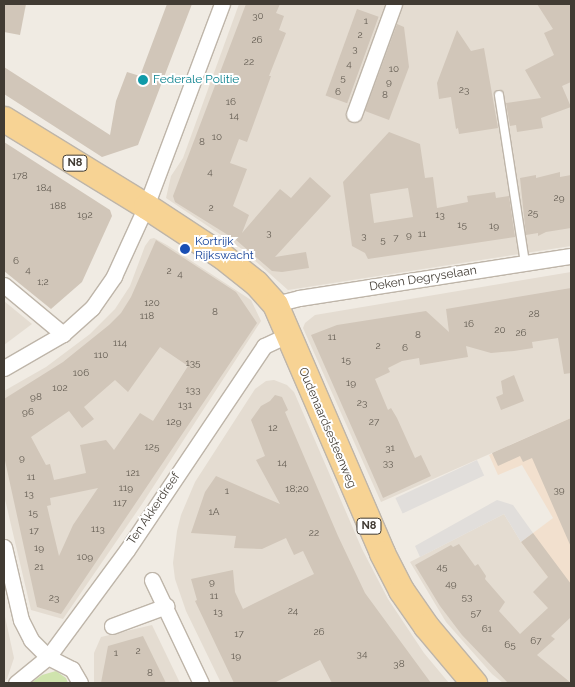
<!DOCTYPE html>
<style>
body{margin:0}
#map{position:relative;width:575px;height:687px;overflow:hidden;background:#f0ebe3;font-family:Raleway,sans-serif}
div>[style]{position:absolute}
.residential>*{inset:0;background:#e4dcd1}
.commercial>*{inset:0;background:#f2e0ce}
.green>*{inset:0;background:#cfe3ad}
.parking>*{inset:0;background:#e1dedb;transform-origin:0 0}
.building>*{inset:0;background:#d1c6b9;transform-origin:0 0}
.roads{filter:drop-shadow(1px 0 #beb5a9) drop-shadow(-1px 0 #beb5a9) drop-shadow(0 1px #beb5a9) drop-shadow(0 -1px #beb5a9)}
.lane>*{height:8px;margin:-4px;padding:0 4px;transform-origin:4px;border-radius:4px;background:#fff}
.street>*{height:15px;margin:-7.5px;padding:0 7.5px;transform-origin:7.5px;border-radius:7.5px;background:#fff}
.primary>*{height:25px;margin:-12.5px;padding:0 12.5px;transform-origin:12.5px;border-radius:12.5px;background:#f7d394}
.dots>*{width:14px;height:14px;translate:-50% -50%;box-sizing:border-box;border:2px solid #fff;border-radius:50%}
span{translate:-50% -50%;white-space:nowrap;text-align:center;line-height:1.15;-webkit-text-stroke:4px #fff;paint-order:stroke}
.number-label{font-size:10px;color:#655e54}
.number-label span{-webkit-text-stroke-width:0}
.shield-label span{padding:1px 4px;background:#fff;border:1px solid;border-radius:4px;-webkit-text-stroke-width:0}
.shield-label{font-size:11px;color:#413b33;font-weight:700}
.culture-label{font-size:12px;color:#0d838f}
.left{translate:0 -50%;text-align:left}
.transit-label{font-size:12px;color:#164399}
.street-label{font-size:12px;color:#413b33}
.frame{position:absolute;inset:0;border:5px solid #413b33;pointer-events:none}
</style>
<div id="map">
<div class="residential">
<div style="clip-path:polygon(239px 4px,571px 4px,571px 246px,288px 290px,242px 249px,166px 198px,171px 176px,183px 158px)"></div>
<div style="clip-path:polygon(154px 238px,167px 245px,251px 300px,261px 321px,142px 504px,63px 619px,31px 610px,4px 495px,4px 391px,46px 367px,90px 334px,115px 309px,130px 286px,145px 246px,150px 239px)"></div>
<div style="clip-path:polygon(571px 272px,571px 418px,381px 502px,303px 328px,305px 323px,315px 315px)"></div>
<div style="clip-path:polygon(4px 301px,32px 324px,4px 345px)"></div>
<div style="clip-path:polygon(274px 380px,287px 385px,294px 392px,362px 549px,388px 599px,424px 653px,449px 683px,221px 683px,186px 611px,175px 579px,173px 563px,177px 531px,181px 515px,195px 482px,255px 389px,266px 381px)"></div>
<div style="clip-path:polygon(504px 514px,521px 542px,571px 602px,571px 683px,503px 683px,492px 674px,446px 622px,410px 562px)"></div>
<div style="clip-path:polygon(4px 612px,14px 658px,7px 679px,4px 681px)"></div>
<div style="clip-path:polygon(152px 625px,180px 683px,94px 683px,94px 653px,101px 637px)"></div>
</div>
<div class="commercial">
<div style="clip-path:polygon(571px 418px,571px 602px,548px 577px,521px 542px,553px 518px,522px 465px,498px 475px,489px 455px)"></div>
</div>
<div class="green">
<div style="clip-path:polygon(56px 671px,66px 678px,68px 683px,31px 683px,42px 675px)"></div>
</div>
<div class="parking">
<div style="left:477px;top:460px;width:17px;height:90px;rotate:65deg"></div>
<div style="clip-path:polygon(497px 500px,513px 505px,533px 533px,521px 542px,504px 514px,420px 557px,415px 546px)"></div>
</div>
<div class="building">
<div style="clip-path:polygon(4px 4px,26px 4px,20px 35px,4px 32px)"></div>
<div style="clip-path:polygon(167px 4px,192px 4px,138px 145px,102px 157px,4px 94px,4px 67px,110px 135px,116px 101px,127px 72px,140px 76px)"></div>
<div style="clip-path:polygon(246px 4px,280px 4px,276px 13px,284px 16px,279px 30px,286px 33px,269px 76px,271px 76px,247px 142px,239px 139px,230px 163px,247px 169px,233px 206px,249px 215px,242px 233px,280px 189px,291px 198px,310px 177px,331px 196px,275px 257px,306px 252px,309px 268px,282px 272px,272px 271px,236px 240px,175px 202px,173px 196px)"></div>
<div style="clip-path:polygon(537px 4px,571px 4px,571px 82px,562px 86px,571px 107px,541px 118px,543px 128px,517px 132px,516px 125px,510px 126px,506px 103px,541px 98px,525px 70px,554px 55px,544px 33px,553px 29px)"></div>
<div style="left:357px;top:9px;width:23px;height:92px;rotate:20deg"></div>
<div style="clip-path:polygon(397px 24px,404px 27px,409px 67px,389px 120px,365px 111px)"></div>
<div style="clip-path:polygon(457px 30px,471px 51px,484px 48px,498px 128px,459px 134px,458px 128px,456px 129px,451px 97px,439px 99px,437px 83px)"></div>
<div style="clip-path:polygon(evenodd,389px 132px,420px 144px,425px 178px,433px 177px,437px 208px,468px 202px,467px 196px,495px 192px,496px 198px,509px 196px,515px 237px,368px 259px,365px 253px,352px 246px,343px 182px,389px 132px,408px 188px,413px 217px,374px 223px,370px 194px,408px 188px)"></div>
<div style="clip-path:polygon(4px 142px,110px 210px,112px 216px,82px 282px,51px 309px,4px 271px)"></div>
<div style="clip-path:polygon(560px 172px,560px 177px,571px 175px,571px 228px,546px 232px,538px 236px,538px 233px,526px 235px,520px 178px,536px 175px,536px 178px)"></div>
<div style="clip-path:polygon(evenodd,156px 240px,236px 292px,257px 323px,61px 614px,37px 607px,4px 456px,4px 399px,63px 362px,109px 325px,121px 313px,131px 297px,156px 240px,160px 347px,188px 366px,153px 421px,140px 413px,114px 450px,106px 440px,80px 445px,86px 473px,54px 480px,50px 464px,46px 465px,31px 437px,69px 411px,82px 428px,94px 419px,84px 407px,115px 380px,128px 392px,160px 347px,156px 240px,98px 488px,73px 525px,59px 556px,47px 506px,51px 505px,50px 498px,98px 488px)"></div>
<div style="clip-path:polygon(571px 288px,571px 373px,564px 374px,558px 338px,532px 342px,533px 348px,514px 351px,491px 353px,466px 346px,468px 357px,420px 365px,419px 358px,402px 361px,388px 368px,390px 372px,375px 379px,388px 410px,391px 408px,397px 418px,415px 458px,421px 455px,431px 476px,383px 498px,311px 335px,337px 325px,426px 311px,449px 332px,446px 309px)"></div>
<div style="clip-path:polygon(514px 375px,524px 401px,501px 410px,496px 397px,503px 394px,501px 381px)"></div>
<div style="clip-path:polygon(275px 395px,282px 397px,288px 410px,285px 412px,338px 536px,365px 593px,431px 683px,332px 683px,320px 660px,274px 683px,234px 683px,195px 601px,197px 600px,191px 579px,233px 570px,235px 592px,243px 609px,314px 574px,303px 551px,294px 555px,286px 538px,262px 549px,234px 548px,236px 536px,191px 533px,205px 492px,216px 476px,280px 504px,256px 460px,265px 456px,251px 420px,261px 406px,270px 401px)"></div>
<div style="clip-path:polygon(571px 418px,571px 547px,532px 458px,523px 462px,520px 456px,498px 466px,492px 453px)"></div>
<div style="clip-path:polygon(533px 533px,571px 584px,571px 617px,551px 636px,555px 639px,537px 655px,571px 683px,508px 683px,462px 635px,440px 606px,415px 565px,451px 545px,453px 547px,459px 544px,475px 566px,478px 564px,486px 576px,485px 579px,505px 602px,499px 611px,520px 634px,548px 608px,533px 592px,548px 577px,521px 542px)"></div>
<div style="clip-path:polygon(143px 636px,166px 683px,101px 683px,108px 646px)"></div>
</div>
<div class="roads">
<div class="lane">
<div style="left:499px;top:95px;width:170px;rotate:81.2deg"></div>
</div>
<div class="street">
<div style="left:354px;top:114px;width:117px;rotate:-70deg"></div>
<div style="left:4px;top:285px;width:77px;rotate:39.7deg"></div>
<div style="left:275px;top:304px;width:25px;rotate:-14deg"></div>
<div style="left:299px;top:298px;width:275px;rotate:-8.8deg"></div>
<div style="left:4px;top:368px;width:68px;rotate:-30deg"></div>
<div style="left:63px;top:334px;width:39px;rotate:-42deg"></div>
<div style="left:92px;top:308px;width:39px;rotate:-55deg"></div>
<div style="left:114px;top:276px;width:77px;rotate:-65.4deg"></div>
<div style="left:146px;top:206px;width:216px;rotate:-69.4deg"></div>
<div style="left:4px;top:547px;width:75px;rotate:76.9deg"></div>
<div style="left:21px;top:620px;width:22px;rotate:63deg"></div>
<div style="left:31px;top:640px;width:24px;rotate:45deg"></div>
<div style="left:48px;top:657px;width:27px;rotate:27deg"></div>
<div style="left:72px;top:669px;width:16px;rotate:60deg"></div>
<div style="left:152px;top:580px;width:114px;rotate:64.6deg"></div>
<div style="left:112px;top:626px;width:58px;rotate:-20.3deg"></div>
<div style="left:16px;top:683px;width:41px;rotate:-39.1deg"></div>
<div style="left:48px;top:657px;width:133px;rotate:-53.6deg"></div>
<div style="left:127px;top:550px;width:246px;rotate:-56.1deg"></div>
<div style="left:264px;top:346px;width:26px;rotate:-25deg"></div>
</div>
<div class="primary">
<div style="left:4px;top:119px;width:167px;rotate:31.5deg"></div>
<div style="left:146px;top:206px;width:91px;rotate:33.3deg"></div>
<div style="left:222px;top:256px;width:43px;rotate:38.5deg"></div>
<div style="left:256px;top:283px;width:28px;rotate:48deg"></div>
<div style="left:275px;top:304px;width:271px;rotate:66.7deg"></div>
<div style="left:382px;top:553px;width:42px;rotate:62.8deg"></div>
<div style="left:401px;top:590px;width:44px;rotate:55.2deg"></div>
<div style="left:426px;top:626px;width:75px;rotate:49.9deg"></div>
</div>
</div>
<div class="dots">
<div style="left:143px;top:80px;background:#0f9aa8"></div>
<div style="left:185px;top:249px;background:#1a4fb4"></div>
</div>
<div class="number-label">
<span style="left:258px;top:16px">30</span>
<span style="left:366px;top:21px">1</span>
<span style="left:360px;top:35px">2</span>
<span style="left:257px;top:40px">26</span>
<span style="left:355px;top:49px">3</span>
<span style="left:249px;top:62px">22</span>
<span style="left:349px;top:64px">4</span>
<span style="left:394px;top:69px">10</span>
<span style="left:343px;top:78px">5</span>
<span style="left:389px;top:82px">9</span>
<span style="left:464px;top:90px">23</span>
<span style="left:338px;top:92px">6</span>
<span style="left:385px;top:95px">8</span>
<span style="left:231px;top:102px">16</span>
<span style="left:234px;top:116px">14</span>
<span style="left:217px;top:137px">10</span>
<span style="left:202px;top:142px">8</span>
<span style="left:210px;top:172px">4</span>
<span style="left:20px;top:176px">178</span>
<span style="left:44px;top:188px">184</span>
<span style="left:559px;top:198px">29</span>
<span style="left:58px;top:206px">188</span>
<span style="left:211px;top:208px">2</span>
<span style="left:533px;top:213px">25</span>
<span style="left:85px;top:215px">192</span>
<span style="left:440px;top:215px">13</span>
<span style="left:462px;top:225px">15</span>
<span style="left:494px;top:226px">19</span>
<span style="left:269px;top:233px">3</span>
<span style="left:422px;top:234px">11</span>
<span style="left:409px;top:235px">9</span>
<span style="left:364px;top:236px">3</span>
<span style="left:396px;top:238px">7</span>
<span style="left:383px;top:240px">5</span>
<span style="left:16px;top:261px">6</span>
<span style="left:28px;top:270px">4</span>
<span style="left:169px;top:271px">2</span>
<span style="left:180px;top:274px">4</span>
<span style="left:43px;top:282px">1;2</span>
<span style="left:152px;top:303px">120</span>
<span style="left:215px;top:312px">8</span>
<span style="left:534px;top:314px">28</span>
<span style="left:147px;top:316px">118</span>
<span style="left:469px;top:324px">16</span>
<span style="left:500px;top:330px">20</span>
<span style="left:521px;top:333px">26</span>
<span style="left:418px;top:335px">8</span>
<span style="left:332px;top:337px">11</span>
<span style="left:120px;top:343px">114</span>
<span style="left:378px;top:346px">2</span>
<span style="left:405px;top:348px">6</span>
<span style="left:101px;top:355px">110</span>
<span style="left:346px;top:360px">15</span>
<span style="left:193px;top:363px">135</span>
<span style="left:81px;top:373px">106</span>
<span style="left:351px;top:383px">19</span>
<span style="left:60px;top:388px">102</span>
<span style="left:193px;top:390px">133</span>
<span style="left:36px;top:397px">98</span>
<span style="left:362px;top:403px">23</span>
<span style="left:185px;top:405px">131</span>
<span style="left:28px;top:412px">96</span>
<span style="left:174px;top:422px">129</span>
<span style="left:374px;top:422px">27</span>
<span style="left:273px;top:428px">12</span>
<span style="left:152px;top:447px">125</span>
<span style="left:390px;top:448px">31</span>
<span style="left:22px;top:458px">9</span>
<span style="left:282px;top:463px">14</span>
<span style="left:388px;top:463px">33</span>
<span style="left:133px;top:473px">121</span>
<span style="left:31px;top:477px">11</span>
<span style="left:126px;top:488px">119</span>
<span style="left:297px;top:489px">18;20</span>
<span style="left:559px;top:490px">39</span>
<span style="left:227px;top:491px">1</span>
<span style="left:29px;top:494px">13</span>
<span style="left:120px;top:503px">117</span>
<span style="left:214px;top:512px">1A</span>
<span style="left:33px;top:513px">15</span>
<span style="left:98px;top:529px">113</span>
<span style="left:34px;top:531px">17</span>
<span style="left:314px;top:533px">22</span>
<span style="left:39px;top:548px">19</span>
<span style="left:85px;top:557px">109</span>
<span style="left:39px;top:567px">21</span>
<span style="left:442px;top:567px">45</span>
<span style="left:212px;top:582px">9</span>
<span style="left:451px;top:584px">49</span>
<span style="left:214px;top:596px">11</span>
<span style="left:467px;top:597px">53</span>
<span style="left:54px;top:598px">23</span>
<span style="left:293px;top:611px">24</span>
<span style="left:218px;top:612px">13</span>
<span style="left:476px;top:613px">57</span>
<span style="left:487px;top:629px">61</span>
<span style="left:319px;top:632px">26</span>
<span style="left:239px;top:634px">17</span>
<span style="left:536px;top:641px">67</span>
<span style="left:510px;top:645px">65</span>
<span style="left:138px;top:651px">2</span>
<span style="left:116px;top:653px">1</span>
<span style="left:362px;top:654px">34</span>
<span style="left:236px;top:656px">19</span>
<span style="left:399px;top:664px">38</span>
<span style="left:150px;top:673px">8</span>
</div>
<div class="shield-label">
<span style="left:75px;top:163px">N8</span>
<span style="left:369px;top:526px">N8</span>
</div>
<div class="culture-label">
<span class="left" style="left:153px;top:80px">Federale Politie</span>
</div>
<div class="transit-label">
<span class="left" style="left:195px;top:249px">Kortrijk<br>Rijkswacht</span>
</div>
<div class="street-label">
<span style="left:423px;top:279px;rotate:-9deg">Deken Degryselaan</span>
<span style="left:327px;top:428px;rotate:67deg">Oudenaardsesteenweg</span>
<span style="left:154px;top:509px;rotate:-56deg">Ten Akkerdreef</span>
</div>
<div class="frame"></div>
</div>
